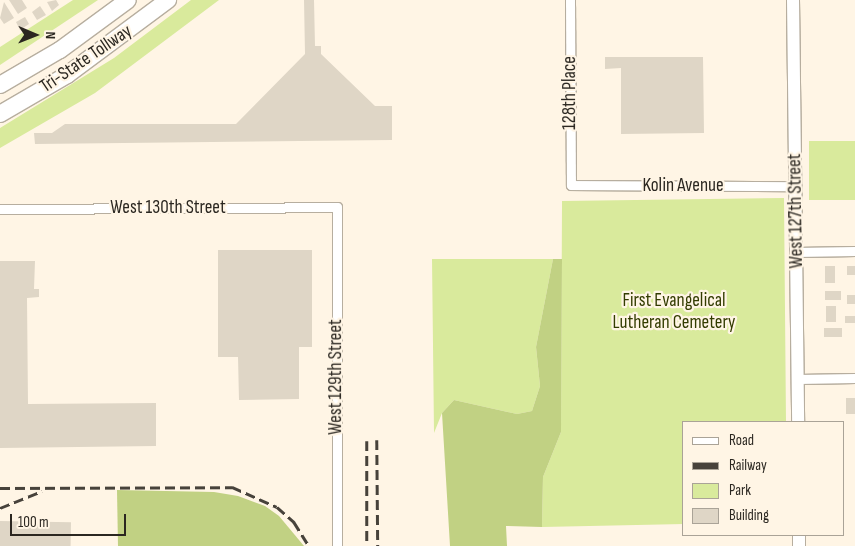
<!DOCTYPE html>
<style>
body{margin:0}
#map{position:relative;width:855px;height:546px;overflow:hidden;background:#fff5e5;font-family:"Sofia Sans Condensed",sans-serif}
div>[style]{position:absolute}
.green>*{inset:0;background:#d9ea9c;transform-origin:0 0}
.forest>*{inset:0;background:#c1d183}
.building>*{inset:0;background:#dfd6c6;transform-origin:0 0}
.roads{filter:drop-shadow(1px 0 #b7ae9f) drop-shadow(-1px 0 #b7ae9f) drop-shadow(0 1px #b7ae9f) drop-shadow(0 -1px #b7ae9f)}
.minor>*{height:9px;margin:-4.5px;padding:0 4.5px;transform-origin:4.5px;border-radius:4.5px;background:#fff}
.secondary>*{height:12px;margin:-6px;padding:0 6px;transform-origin:6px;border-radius:6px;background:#fff}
.motorway>*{height:16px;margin:-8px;padding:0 8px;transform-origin:8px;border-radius:8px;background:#fff}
.rail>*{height:2.5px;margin-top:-1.25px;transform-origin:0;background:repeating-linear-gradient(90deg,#47423b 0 10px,transparent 0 15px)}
span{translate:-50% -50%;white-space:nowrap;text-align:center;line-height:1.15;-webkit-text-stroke:4.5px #fff5e5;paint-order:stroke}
.street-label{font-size:19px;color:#2b2721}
.park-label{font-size:19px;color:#333c00}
.legend{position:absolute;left:682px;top:421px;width:162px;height:115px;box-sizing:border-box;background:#fff5e5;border:1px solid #aaa397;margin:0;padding:6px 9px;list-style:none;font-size:15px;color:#2b2721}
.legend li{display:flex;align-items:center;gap:10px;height:25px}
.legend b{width:25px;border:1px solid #aaa397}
.north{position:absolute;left:10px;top:10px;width:50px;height:50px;-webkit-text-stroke:4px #fff5e5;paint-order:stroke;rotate:91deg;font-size:14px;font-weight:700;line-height:20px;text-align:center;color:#2b2721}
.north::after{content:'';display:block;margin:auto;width:18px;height:22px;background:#2b2721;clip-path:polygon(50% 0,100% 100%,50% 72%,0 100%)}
.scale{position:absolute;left:10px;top:514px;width:116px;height:22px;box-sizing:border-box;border:2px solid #2b2721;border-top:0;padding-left:6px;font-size:15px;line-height:18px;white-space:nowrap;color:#2b2721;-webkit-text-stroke:4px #fff5e5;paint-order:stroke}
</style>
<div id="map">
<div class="green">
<div style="clip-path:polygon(73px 0,98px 0,0 65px,0 47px)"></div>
<div style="clip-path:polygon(191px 0,219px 0,95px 93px,0 148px,0 128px,114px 58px)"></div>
<div style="left:855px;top:141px;width:59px;height:46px;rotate:90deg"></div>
<div style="clip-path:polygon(784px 198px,786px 422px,684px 422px,684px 524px,542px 527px,543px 477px,561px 432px,562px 201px)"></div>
<div style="clip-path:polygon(432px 259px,553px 259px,536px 347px,540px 386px,532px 411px,517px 414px,454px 400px,442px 413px,434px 433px)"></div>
</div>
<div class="forest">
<div style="clip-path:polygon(553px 259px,562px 259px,561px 432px,543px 477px,542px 527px,506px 526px,507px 546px,450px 546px,442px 413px,454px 400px,517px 414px,532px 411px,540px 386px,536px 347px)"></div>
<div style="clip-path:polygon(117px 490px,214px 492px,238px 496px,265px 506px,279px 516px,304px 546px,118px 546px)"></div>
</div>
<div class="building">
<div style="clip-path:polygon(9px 0,22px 0,27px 8px,18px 14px)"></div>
<div style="clip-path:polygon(56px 0,59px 5px,52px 11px,47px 2px)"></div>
<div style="clip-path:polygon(304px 0,314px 0,315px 46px,321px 46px,321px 54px,375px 106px,392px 106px,392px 140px,35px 144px,34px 133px,52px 133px,65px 124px,236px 124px,305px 54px)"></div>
<div style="clip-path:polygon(4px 2px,14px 18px,4px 24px,0 18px)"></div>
<div style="clip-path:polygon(40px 6px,46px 15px,37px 20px,32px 12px)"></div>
<div style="clip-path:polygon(25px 17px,29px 24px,20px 30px,16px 22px)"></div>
<div style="clip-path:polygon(605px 57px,703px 57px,704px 133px,621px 134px,621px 68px,605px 69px)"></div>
<div style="clip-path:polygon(218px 250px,312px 250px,312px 347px,299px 347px,299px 399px,239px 400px,238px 357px,218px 357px)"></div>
<div style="clip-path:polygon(0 261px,35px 261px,34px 289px,39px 289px,39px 297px,27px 298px,28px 404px,156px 403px,156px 446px,0 448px)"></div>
<div style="left:835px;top:266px;width:17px;height:10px;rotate:90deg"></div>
<div style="left:855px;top:266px;width:9px;height:8px;rotate:90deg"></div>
<div style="left:825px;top:291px;width:16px;height:9px"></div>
<div style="left:847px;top:295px;width:8px;height:9px"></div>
<div style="left:826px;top:306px;width:10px;height:16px"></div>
<div style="left:845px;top:316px;width:10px;height:7px"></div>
<div style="left:824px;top:328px;width:18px;height:9px"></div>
<div style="left:846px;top:398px;width:9px;height:16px"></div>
<div style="left:0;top:521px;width:71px;height:25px;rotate:1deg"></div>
</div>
<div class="roads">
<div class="minor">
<div style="left:570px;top:0;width:185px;rotate:89.7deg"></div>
<div style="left:571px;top:185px;width:225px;rotate:0.3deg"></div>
<div style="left:0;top:209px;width:337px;rotate:-0.3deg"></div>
<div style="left:337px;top:207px;width:339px;rotate:90deg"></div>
<div style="left:796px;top:252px;width:59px;rotate:-1deg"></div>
<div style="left:798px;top:379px;width:57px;rotate:-1deg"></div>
</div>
<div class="secondary">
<div style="left:793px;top:0;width:422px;rotate:89.3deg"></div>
<div style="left:799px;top:535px;width:11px;rotate:90deg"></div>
</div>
<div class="motorway">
<div style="left:0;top:85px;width:69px;rotate:-30.3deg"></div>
<div style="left:60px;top:50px;width:84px;rotate:-36.3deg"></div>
<div style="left:0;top:114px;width:78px;rotate:-30.2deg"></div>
<div style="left:67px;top:75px;width:126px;rotate:-36.6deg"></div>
</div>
</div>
<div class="rail">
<div style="left:377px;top:440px;width:106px;rotate:89.5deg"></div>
<div style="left:367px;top:441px;width:105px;rotate:90deg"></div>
<div style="left:0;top:488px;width:232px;rotate:-0.2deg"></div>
<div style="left:232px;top:487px;width:49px;rotate:24deg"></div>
<div style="left:277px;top:507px;width:23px;rotate:41deg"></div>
<div style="left:294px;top:522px;width:28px;rotate:58deg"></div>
<div style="left:0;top:508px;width:45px;rotate:-22deg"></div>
</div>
<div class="street-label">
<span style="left:86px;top:59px;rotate:-34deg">Tri-State Tollway</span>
<span style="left:570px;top:93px;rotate:-90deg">128th Place</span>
<span style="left:683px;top:186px">Kolin Avenue</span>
<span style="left:168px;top:208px">West 130th Street</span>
<span style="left:796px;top:211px;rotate:-91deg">West 127th Street</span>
<span style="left:336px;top:377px;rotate:-90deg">West 129th Street</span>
</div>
<div class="park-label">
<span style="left:674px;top:312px">First Evangelical<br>Lutheran Cemetery</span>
</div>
<ul class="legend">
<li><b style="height:6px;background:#fff"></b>Road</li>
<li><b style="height:6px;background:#47423b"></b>Railway</li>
<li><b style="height:14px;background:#d9ea9c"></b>Park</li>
<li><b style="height:14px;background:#dfd6c6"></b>Building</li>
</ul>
<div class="north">N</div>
<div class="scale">100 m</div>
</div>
